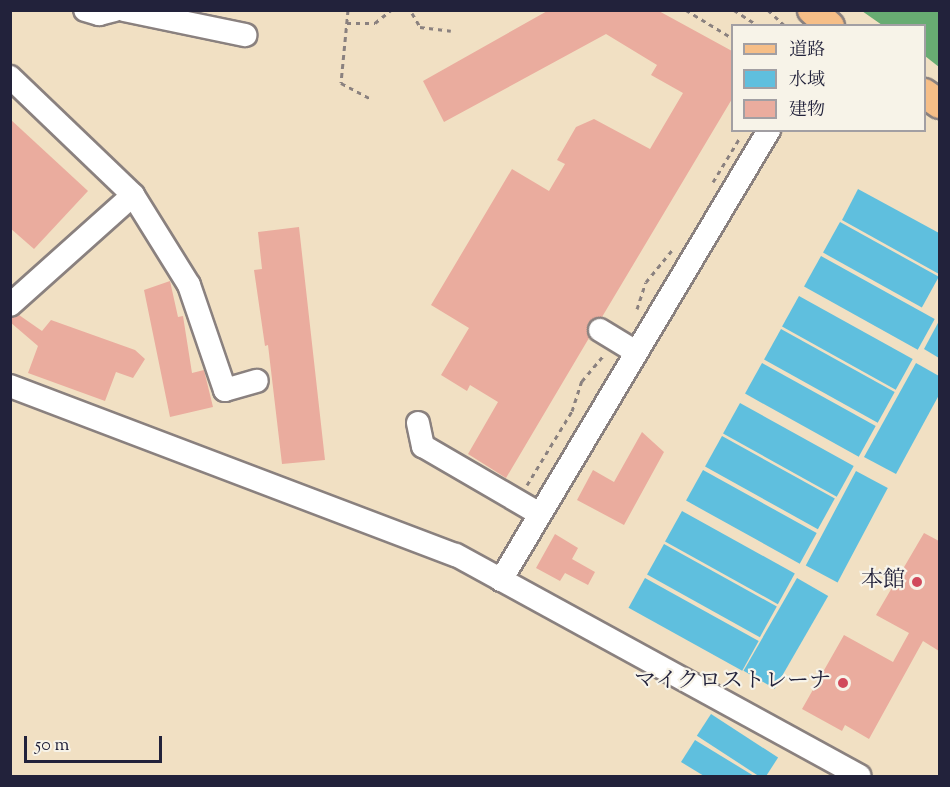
<!DOCTYPE html>
<meta charset="utf-8">
<style>
body{margin:0}
#map{position:relative;width:950px;height:787px;overflow:hidden;background:#f1e0c3;font-family:"Sorts Mill Goudy","Noto Serif JP",serif}
div>[style]{position:absolute}
.forest>*{inset:0;background:#68ac72}
.water>*{inset:0;background:#5fbfde;transform-origin:0 0}
.building>*{inset:0;background:#eaac9e}
.path>*{height:3px;margin-top:-1.5px;transform-origin:0;background:repeating-linear-gradient(90deg,#8a817f 0 4.5px,transparent 0 9px)}
.roads{filter:drop-shadow(2px 0 #8a817f) drop-shadow(-2px 0 #8a817f) drop-shadow(0 2px #8a817f) drop-shadow(0 -2px #8a817f)}
.minor>*{height:22px;margin:-11px;padding:0 11px;transform-origin:11px;border-radius:11px;background:#fff}
.major>*{height:28px;margin:-14px;padding:0 14px;transform-origin:14px;border-radius:14px;background:#f6be87}
.dots>*{width:16px;height:16px;translate:-50% -50%;box-sizing:border-box;border:3px solid #f7f3e8;border-radius:50%}
span{translate:-50% -50%;white-space:nowrap;text-align:center;line-height:1.15;-webkit-text-stroke:4.5px #f7f3e8;paint-order:stroke}
.poi-label{font-size:22px;color:#22223b}
.right{translate:-100% -50%;text-align:right}
.frame{position:absolute;inset:0;border:12px solid #22223b;pointer-events:none}
.legend{position:absolute;left:731px;top:24px;width:195px;height:108px;box-sizing:border-box;background:#f7f3e8;border:2px solid #a29fa3;margin:0;padding:8px 10px;list-style:none;font-size:18px;color:#22223b}
.legend li{display:flex;align-items:center;gap:12px;height:30px}
.legend b{width:30px;border:2px solid #a29fa3}
.scale{position:absolute;left:24px;top:736px;width:138px;height:27px;box-sizing:border-box;border:3px solid #22223b;border-top:0;padding-left:8px;font-size:18px;line-height:21px;white-space:nowrap;color:#22223b;-webkit-text-stroke:4px #f7f3e8;paint-order:stroke}
</style>
<div id="map">
<div class="forest">
<div style="clip-path:polygon(862px 11px,939px 11px,939px 67px,925px 56px,924px 26px,882px 25px)"></div>
</div>
<div class="water">
<div style="clip-path:polygon(858px 189px,939px 233px,939px 274px,842px 220px)"></div>
<div style="left:840px;top:222px;width:113px;height:35px;rotate:29deg"></div>
<div style="left:821px;top:256px;width:130px;height:35px;rotate:29deg"></div>
<div style="left:799px;top:296px;width:130px;height:35px;rotate:29deg"></div>
<div style="clip-path:polygon(939px 321px,939px 358px,924px 349px)"></div>
<div style="left:781px;top:329px;width:130px;height:35px;rotate:29deg"></div>
<div style="left:762px;top:363px;width:130px;height:35px;rotate:29deg"></div>
<div style="clip-path:polygon(916px 363px,939px 376px,939px 395px,896px 474px,864px 457px)"></div>
<div style="left:740px;top:403px;width:130px;height:35px;rotate:29deg"></div>
<div style="left:722px;top:436px;width:129px;height:35px;rotate:29deg"></div>
<div style="left:703px;top:470px;width:130px;height:35px;rotate:29deg"></div>
<div style="left:856px;top:471px;width:36px;height:107px;rotate:28deg"></div>
<div style="left:682px;top:511px;width:129px;height:35px;rotate:29deg"></div>
<div style="left:664px;top:544px;width:129px;height:35px;rotate:29deg"></div>
<div style="left:645px;top:578px;width:130px;height:34px;rotate:29deg"></div>
<div style="left:797px;top:578px;width:36px;height:107px;rotate:30deg"></div>
<div style="left:711px;top:714px;width:80px;height:26px;rotate:33deg"></div>
<div style="clip-path:polygon(695px 740px,754px 776px,704px 776px,681px 762px)"></div>
</div>
<div class="building">
<div style="clip-path:polygon(549px 10px,657px 10px,732px 51px,732px 99px,602px 317px,588px 323px,589px 338px,506px 478px,468px 454px,498px 402px,470px 385px,467px 391px,441px 375px,469px 328px,431px 305px,512px 169px,549px 191px,565px 164px,557px 160px,576px 127px,594px 119px,650px 149px,683px 93px,651px 75px,657px 65px,606px 34px,444px 122px,423px 81px)"></div>
<div style="clip-path:polygon(10px 119px,88px 191px,34px 249px,10px 228px)"></div>
<div style="clip-path:polygon(299px 227px,325px 460px,282px 464px,268px 345px,265px 346px,254px 270px,262px 269px,258px 232px)"></div>
<div style="clip-path:polygon(170px 281px,178px 317px,183px 316px,192px 373px,204px 370px,213px 407px,170px 417px,144px 290px)"></div>
<div style="clip-path:polygon(19px 315px,42px 331px,51px 320px,135px 350px,145px 359px,133px 378px,116px 372px,105px 401px,28px 373px,38px 346px,10px 322px,10px 318px)"></div>
<div style="clip-path:polygon(642px 432px,664px 452px,624px 525px,577px 500px,593px 470px,614px 482px)"></div>
<div style="clip-path:polygon(924px 533px,939px 541px,939px 651px,923px 641px,869px 739px,845px 725px,842px 731px,802px 709px,844px 635px,893px 662px,909px 633px,876px 615px)"></div>
<div style="clip-path:polygon(555px 534px,578px 548px,572px 559px,595px 572px,588px 585px,565px 573px,560px 581px,536px 568px)"></div>
</div>
<div class="path">
<div style="left:348px;top:10px;width:73px;rotate:95.5deg"></div>
<div style="left:341px;top:83px;width:32px;rotate:28deg"></div>
<div style="left:686px;top:10px;width:54px;rotate:31.3deg"></div>
<div style="left:734px;top:10px;width:30px;rotate:33deg"></div>
<div style="left:768px;top:10px;width:23px;rotate:43deg"></div>
<div style="left:412px;top:13px;width:16px;rotate:60deg"></div>
<div style="left:420px;top:27px;width:31px;rotate:7deg"></div>
<div style="left:347px;top:23px;width:28px"></div>
<div style="left:375px;top:23px;width:21px;rotate:-39deg"></div>
<div style="left:713px;top:182px;width:50px;rotate:-58.8deg"></div>
<div style="left:637px;top:309px;width:28px;rotate:-72deg"></div>
<div style="left:646px;top:282px;width:43px;rotate:-50.7deg"></div>
<div style="left:527px;top:485px;width:87px;rotate:-58.7deg"></div>
<div style="left:572px;top:411px;width:32px;rotate:-72deg"></div>
<div style="left:582px;top:381px;width:34px;rotate:-50deg"></div>
</div>
<div class="roads">
<div class="minor">
<div style="left:85px;top:10px;width:15px;rotate:16deg"></div>
<div style="left:99px;top:14px;width:16px;rotate:-14deg"></div>
<div style="left:124px;top:10px;width:124px;rotate:11.7deg"></div>
<div style="left:10px;top:77px;width:170px;rotate:43.8deg"></div>
<div style="left:133px;top:195px;width:106px;rotate:58.1deg"></div>
<div style="left:189px;top:285px;width:111px;rotate:71.1deg"></div>
<div style="left:225px;top:390px;width:33px;rotate:-16deg"></div>
<div style="left:10px;top:305px;width:165px;rotate:-41.8deg"></div>
<div style="left:600px;top:330px;width:42px;rotate:31.4deg"></div>
<div style="left:10px;top:386px;width:477px;rotate:20.8deg"></div>
<div style="left:456px;top:555px;width:460px;rotate:28.7deg"></div>
<div style="left:418px;top:423px;width:24px;rotate:78deg"></div>
<div style="left:423px;top:446px;width:135px;rotate:30.2deg"></div>
<div style="left:501px;top:580px;width:524px;rotate:-59.22deg"></div>
</div>
<div class="major">
<div style="left:812px;top:10px;width:24px;rotate:42deg"></div>
<div style="left:924px;top:93px;width:19px;rotate:35deg"></div>
</div>
</div>
<div class="dots">
<div style="left:917px;top:582px;background:#d1495b"></div>
<div style="left:843px;top:683px;background:#d1495b"></div>
</div>
<div class="poi-label">
<span class="right" style="left:905px;top:582px">本館</span>
<span class="right" style="left:831px;top:683px">マイクロストレーナ</span>
</div>
<div class="frame"></div>
<ul class="legend">
<li><b style="height:8px;background:#f6be87"></b>道路</li>
<li><b style="height:16px;background:#5fbfde"></b>水域</li>
<li><b style="height:16px;background:#eaac9e"></b>建物</li>
</ul>
<div class="scale">50 m</div>
</div>
